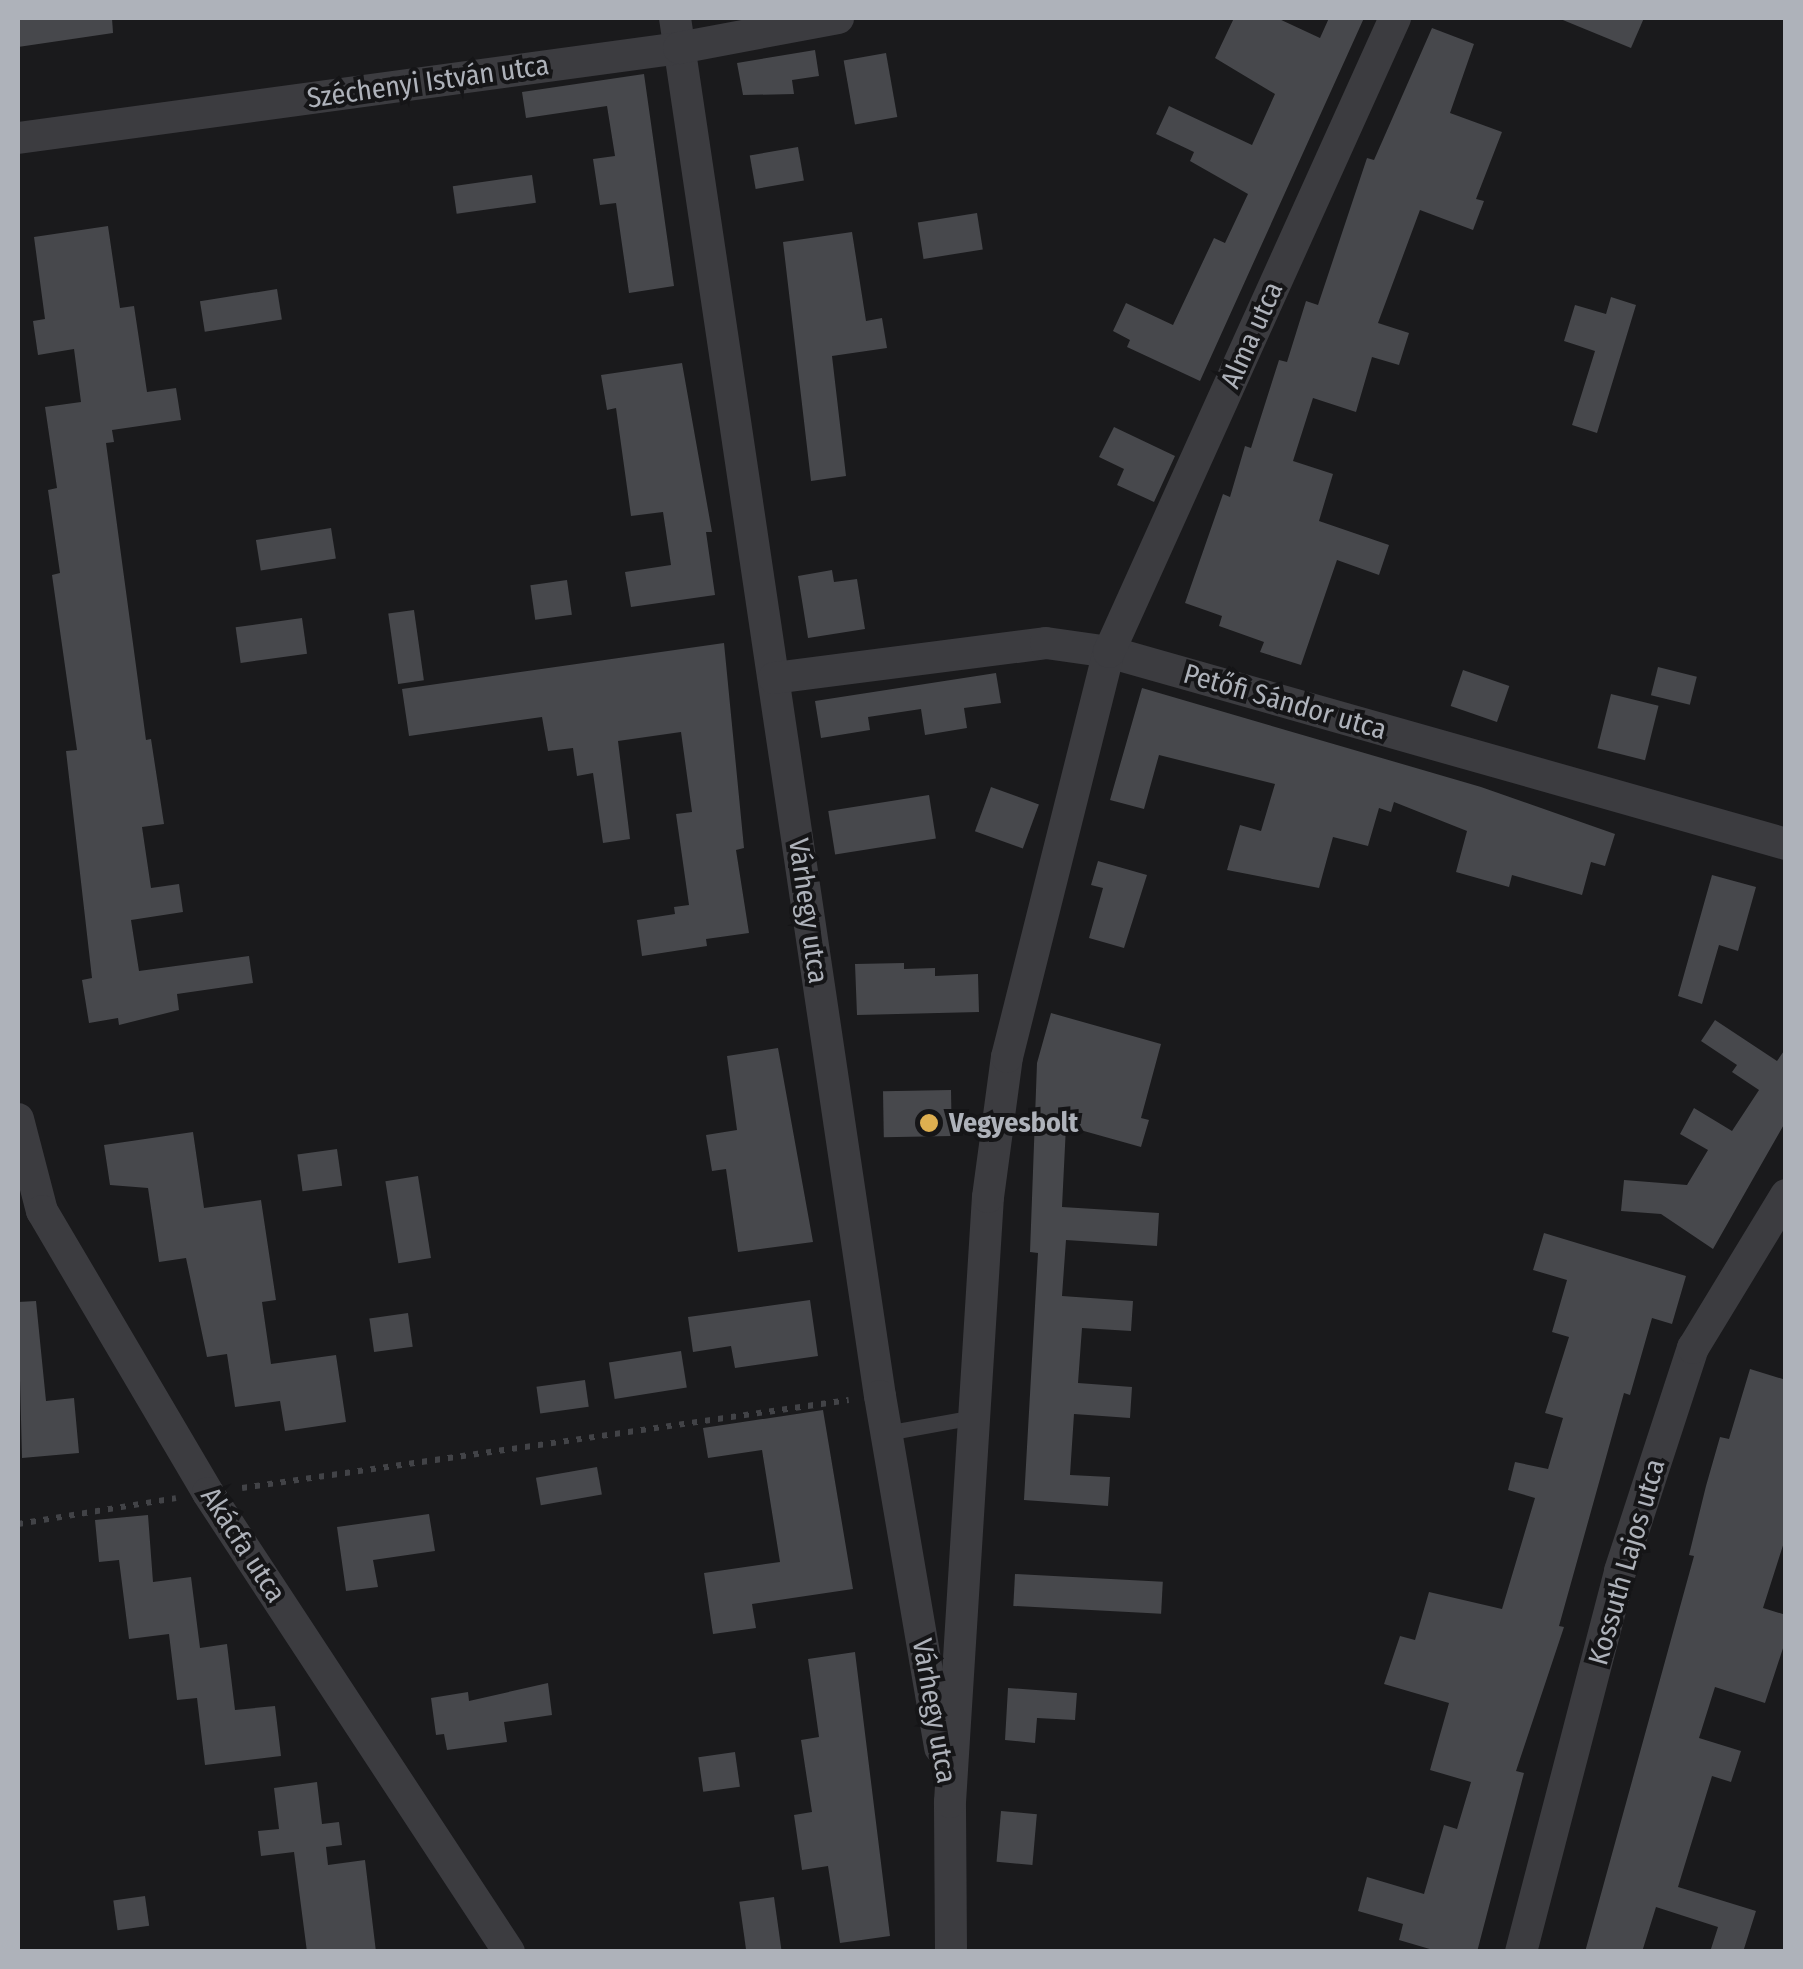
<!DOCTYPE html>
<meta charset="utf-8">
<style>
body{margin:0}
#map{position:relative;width:1803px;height:1969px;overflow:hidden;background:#1a1a1c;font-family:"Fira Sans Condensed",sans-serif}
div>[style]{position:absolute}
.building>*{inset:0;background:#47484c;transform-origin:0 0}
.path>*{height:6px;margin-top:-3px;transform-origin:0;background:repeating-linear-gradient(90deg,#424347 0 5px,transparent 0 13px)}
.lane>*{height:15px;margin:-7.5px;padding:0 7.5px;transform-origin:7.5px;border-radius:7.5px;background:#3c3c40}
.street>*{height:32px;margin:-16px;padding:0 16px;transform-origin:16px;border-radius:16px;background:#3c3c40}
.dots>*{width:28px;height:28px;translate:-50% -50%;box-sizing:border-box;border:5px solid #151517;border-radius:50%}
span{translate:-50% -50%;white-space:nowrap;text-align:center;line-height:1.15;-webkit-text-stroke:8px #151517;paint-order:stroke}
.street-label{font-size:28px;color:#aeb2ba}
.poi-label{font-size:28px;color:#aeb2ba;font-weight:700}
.left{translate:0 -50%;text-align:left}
.frame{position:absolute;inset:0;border:20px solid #aeb2ba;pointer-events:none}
</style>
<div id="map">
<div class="building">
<div style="clip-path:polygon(18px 18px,112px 18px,113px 33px,18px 47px)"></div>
<div style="clip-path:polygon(1234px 18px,1277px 18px,1320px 38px,1329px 18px,1364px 18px,1200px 381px,1127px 347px,1130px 340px,1113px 331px,1126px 303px,1173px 325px,1214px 238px,1225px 243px,1248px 194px,1190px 161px,1194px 152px,1156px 134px,1169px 106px,1252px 145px,1275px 94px,1215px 58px)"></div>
<div style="clip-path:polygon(1558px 18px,1644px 18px,1631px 48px)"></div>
<div style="clip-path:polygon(1432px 28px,1474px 44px,1450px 113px,1502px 132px,1476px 199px,1484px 201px,1473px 230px,1420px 210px,1378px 323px,1409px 333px,1399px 365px,1372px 357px,1356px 412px,1313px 398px,1293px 461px,1333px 474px,1319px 521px,1389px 545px,1379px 575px,1337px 560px,1301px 665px,1260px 652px,1264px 642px,1219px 626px,1222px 616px,1185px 603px,1223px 494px,1230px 497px,1245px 446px,1251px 448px,1279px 360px,1287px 362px,1306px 301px,1318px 305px,1367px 158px,1374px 160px)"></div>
<div style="clip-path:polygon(815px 50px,819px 76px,792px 80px,794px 94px,743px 95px,737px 63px)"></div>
<div style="left:886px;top:53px;width:65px;height:43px;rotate:80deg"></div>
<div style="clip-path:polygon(644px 74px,674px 286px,629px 293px,616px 203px,600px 205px,593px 159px,615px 156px,607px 106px,526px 118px,522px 92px)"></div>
<div style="left:798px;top:147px;width:34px;height:49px;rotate:80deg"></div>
<div style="left:532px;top:175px;width:28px;height:80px;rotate:82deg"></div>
<div style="left:977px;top:213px;width:37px;height:60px;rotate:81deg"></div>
<div style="clip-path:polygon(108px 226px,120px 308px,134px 306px,147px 392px,176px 388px,181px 420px,112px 430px,114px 442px,106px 443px,146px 740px,151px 739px,164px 824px,142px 827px,151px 888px,179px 884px,183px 912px,131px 920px,139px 971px,249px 956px,253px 983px,177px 994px,179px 1010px,119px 1025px,118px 1018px,89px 1023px,82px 980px,92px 978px,66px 751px,77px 750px,52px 575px,60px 573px,48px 490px,57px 488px,45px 407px,81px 402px,74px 349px,38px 355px,33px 321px,45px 319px,34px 237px)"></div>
<div style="clip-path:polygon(852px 232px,866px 321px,882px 318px,887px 348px,832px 356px,846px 476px,811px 481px,783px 242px)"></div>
<div style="left:277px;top:289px;width:31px;height:78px;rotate:81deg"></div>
<div style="clip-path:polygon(1611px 297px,1636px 305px,1597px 433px,1572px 425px,1595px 351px,1564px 341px,1575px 305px,1606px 314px)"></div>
<div style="clip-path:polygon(682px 363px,712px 532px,706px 532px,715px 595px,631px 607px,625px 572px,671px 565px,663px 512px,631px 516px,616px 408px,607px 410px,601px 375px)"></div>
<div style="clip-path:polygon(1114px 427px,1175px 456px,1154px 502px,1117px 485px,1124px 469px,1099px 457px)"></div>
<div style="left:331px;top:528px;width:31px;height:76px;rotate:81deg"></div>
<div style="clip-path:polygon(832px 570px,834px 582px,857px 579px,865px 629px,808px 638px,798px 576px)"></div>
<div style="left:567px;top:580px;width:35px;height:37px;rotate:82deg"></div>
<div style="left:414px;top:610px;width:71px;height:26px;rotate:82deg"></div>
<div style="left:302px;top:618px;width:36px;height:67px;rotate:82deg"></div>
<div style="clip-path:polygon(724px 643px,744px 848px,736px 850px,749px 933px,706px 939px,707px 946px,642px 956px,637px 920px,675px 914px,674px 907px,689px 905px,676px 814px,692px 812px,681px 732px,618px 741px,630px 839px,603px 843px,593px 773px,577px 776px,573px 748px,548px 751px,542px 717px,409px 736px,402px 689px)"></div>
<div style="left:1658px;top:667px;width:40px;height:29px;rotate:14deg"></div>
<div style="left:1463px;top:670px;width:49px;height:38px;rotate:19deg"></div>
<div style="clip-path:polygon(996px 673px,1001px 703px,964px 708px,967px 728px,925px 735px,921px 709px,868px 717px,870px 730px,821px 738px,815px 701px)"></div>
<div style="clip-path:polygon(1142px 688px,1481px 787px,1615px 834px,1605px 866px,1591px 862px,1582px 895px,1512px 875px,1509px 887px,1456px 872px,1467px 831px,1394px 802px,1391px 812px,1379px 808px,1368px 846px,1333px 837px,1319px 888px,1227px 870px,1240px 825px,1261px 831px,1275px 784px,1159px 755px,1144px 809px,1110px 800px)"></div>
<div style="left:1611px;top:694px;width:49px;height:56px;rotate:14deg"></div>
<div style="left:991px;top:787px;width:51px;height:47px;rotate:20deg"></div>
<div style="left:929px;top:795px;width:44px;height:102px;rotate:81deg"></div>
<div style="clip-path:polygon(1098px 861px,1147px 875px,1124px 948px,1089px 938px,1103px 888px,1091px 885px)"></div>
<div style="clip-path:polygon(1712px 875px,1756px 887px,1738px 951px,1719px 945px,1702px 1004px,1678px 996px)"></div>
<div style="clip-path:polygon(904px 963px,904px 969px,935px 968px,935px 976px,978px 974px,979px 1012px,857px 1015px,855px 964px)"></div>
<div style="clip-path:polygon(1051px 1013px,1161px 1044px,1141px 1118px,1149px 1120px,1141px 1147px,1066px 1126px,1062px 1207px,1159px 1213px,1157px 1246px,1066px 1240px,1062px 1296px,1133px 1301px,1131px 1331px,1082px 1328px,1078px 1383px,1132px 1387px,1130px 1418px,1074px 1414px,1070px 1475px,1110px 1477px,1108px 1506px,1024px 1500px,1038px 1253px,1030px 1252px,1037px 1063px)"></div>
<div style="clip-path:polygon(1715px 1020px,1777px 1061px,1786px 1048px,1786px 1121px,1713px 1249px,1661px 1214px,1621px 1211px,1624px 1180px,1687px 1185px,1708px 1150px,1680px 1134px,1694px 1108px,1732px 1131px,1759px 1090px,1732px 1072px,1737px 1065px,1701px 1041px)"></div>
<div style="clip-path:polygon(778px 1048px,813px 1242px,738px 1252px,726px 1169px,712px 1171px,706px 1135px,737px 1130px,727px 1056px)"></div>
<div style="left:951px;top:1090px;width:46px;height:68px;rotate:89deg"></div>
<div style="clip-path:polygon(193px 1132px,204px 1208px,261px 1200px,276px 1300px,262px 1302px,271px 1364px,336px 1355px,346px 1422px,285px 1431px,280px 1401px,235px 1407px,227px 1354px,207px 1357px,186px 1258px,159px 1262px,148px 1188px,110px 1185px,104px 1145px)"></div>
<div style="left:337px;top:1149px;width:37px;height:40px;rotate:82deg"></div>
<div style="left:418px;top:1176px;width:83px;height:33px;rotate:81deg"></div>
<div style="clip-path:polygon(1544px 1233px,1686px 1276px,1672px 1324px,1652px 1318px,1630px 1395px,1624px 1393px,1559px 1626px,1564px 1627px,1516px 1771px,1524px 1773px,1477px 1952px,1440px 1952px,1399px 1940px,1403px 1924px,1358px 1911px,1367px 1877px,1424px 1894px,1444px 1825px,1457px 1829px,1471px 1782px,1430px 1770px,1449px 1703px,1384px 1684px,1400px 1636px,1415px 1640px,1429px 1592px,1502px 1609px,1535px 1498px,1508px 1490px,1515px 1462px,1548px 1469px,1563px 1418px,1545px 1413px,1569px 1337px,1552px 1332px,1567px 1280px,1533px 1270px)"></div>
<div style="clip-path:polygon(810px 1300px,818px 1356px,735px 1368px,731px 1346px,693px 1352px,688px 1317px)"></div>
<div style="clip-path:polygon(36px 1301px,46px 1401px,74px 1398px,79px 1453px,22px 1458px,18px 1302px)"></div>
<div style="left:408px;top:1313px;width:34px;height:39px;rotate:82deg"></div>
<div style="left:681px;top:1351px;width:37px;height:73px;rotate:81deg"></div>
<div style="clip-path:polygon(1750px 1369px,1786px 1380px,1786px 1536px,1763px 1608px,1786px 1615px,1786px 1639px,1765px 1703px,1715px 1687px,1699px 1738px,1741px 1751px,1731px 1782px,1712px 1776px,1678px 1887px,1756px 1911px,1743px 1952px,1710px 1952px,1718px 1927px,1656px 1907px,1642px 1952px,1585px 1952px,1694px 1556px,1689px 1555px,1706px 1486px,1720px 1437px,1729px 1439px)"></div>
<div style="left:585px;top:1380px;width:27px;height:49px;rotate:82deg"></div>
<div style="clip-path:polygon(823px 1410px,853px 1589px,752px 1604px,756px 1628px,713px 1634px,704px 1573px,780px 1562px,762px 1450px,708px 1458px,703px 1428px)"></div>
<div style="left:597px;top:1467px;width:28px;height:62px;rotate:80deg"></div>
<div style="clip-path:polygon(429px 1514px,435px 1551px,373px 1560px,378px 1587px,346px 1591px,337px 1527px)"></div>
<div style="clip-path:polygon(148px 1515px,153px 1582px,191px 1577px,200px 1648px,227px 1644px,235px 1710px,275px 1706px,281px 1756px,205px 1765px,197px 1698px,177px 1700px,169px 1634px,129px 1639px,119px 1560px,99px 1562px,95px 1520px)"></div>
<div style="left:1015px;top:1574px;width:148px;height:32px;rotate:3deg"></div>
<div style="clip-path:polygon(855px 1652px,890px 1936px,840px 1943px,828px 1866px,802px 1870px,794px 1815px,812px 1812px,801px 1740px,819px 1737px,808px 1659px)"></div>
<div style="clip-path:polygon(548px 1683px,552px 1715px,504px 1722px,507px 1742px,447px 1750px,444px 1734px,436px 1735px,431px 1698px,468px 1692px,469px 1701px)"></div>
<div style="clip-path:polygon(1008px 1688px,1077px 1693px,1075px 1720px,1037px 1718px,1035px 1743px,1005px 1740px)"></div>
<div style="left:735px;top:1752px;width:35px;height:37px;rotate:82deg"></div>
<div style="clip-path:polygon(317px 1782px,322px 1824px,339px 1822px,342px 1845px,326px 1847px,328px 1865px,365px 1860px,376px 1952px,307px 1952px,294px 1852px,261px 1856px,258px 1831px,279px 1829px,274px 1788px)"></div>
<div style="left:1001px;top:1811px;width:36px;height:51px;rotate:5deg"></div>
<div style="left:145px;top:1896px;width:30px;height:32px;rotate:82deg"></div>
<div style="left:774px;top:1897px;width:56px;height:35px;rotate:82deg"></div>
</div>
<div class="path">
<div style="left:242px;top:1488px;width:613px;rotate:-8.25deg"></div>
<div style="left:18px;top:1524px;width:160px;rotate:-9.3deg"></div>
</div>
<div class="lane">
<div style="left:886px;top:1433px;width:89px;rotate:-10.3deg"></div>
</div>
<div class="street">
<div style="left:675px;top:18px;width:1393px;rotate:81.54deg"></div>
<div style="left:880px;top:1396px;width:357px;rotate:80.3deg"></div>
<div style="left:18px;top:138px;width:667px;rotate:-7.75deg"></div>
<div style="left:679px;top:48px;width:162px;rotate:-10.7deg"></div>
<div style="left:774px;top:678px;width:274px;rotate:-7.3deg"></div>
<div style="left:1046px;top:643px;width:64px;rotate:8.1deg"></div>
<div style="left:1109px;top:652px;width:704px;rotate:15.83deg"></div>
<div style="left:18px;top:1119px;width:95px;rotate:75.4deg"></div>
<div style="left:42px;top:1211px;width:327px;rotate:59.5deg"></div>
<div style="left:208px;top:1493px;width:549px;rotate:56.74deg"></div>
<div style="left:951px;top:1952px;width:150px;rotate:-90.4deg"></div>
<div style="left:950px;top:1802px;width:606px;rotate:-86.41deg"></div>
<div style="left:988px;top:1197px;width:141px;rotate:-82.3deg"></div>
<div style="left:1007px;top:1057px;width:418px;rotate:-75.9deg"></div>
<div style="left:1109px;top:652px;width:696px;rotate:-65.72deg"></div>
<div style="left:1521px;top:1952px;width:394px;rotate:-75.4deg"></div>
<div style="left:1620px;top:1571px;width:235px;rotate:-71.9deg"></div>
<div style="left:1693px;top:1348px;width:179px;rotate:-58.7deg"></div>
</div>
<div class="dots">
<div style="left:929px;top:1123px;background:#deaf50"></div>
</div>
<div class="street-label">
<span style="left:428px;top:82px;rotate:-8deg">Széchenyi István utca</span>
<span style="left:1252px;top:335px;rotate:-66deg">Alma utca</span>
<span style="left:1285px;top:702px;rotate:16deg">Petőfi Sándor utca</span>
<span style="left:808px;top:911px;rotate:82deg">Várhegy utca</span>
<span style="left:243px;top:1545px;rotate:57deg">Akácfa utca</span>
<span style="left:1627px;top:1562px;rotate:-74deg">Kossuth Lajos utca</span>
<span style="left:934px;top:1711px;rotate:80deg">Várhegy utca</span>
</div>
<div class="poi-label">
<span class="left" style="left:949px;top:1123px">Vegyesbolt</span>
</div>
<div class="frame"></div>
</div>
